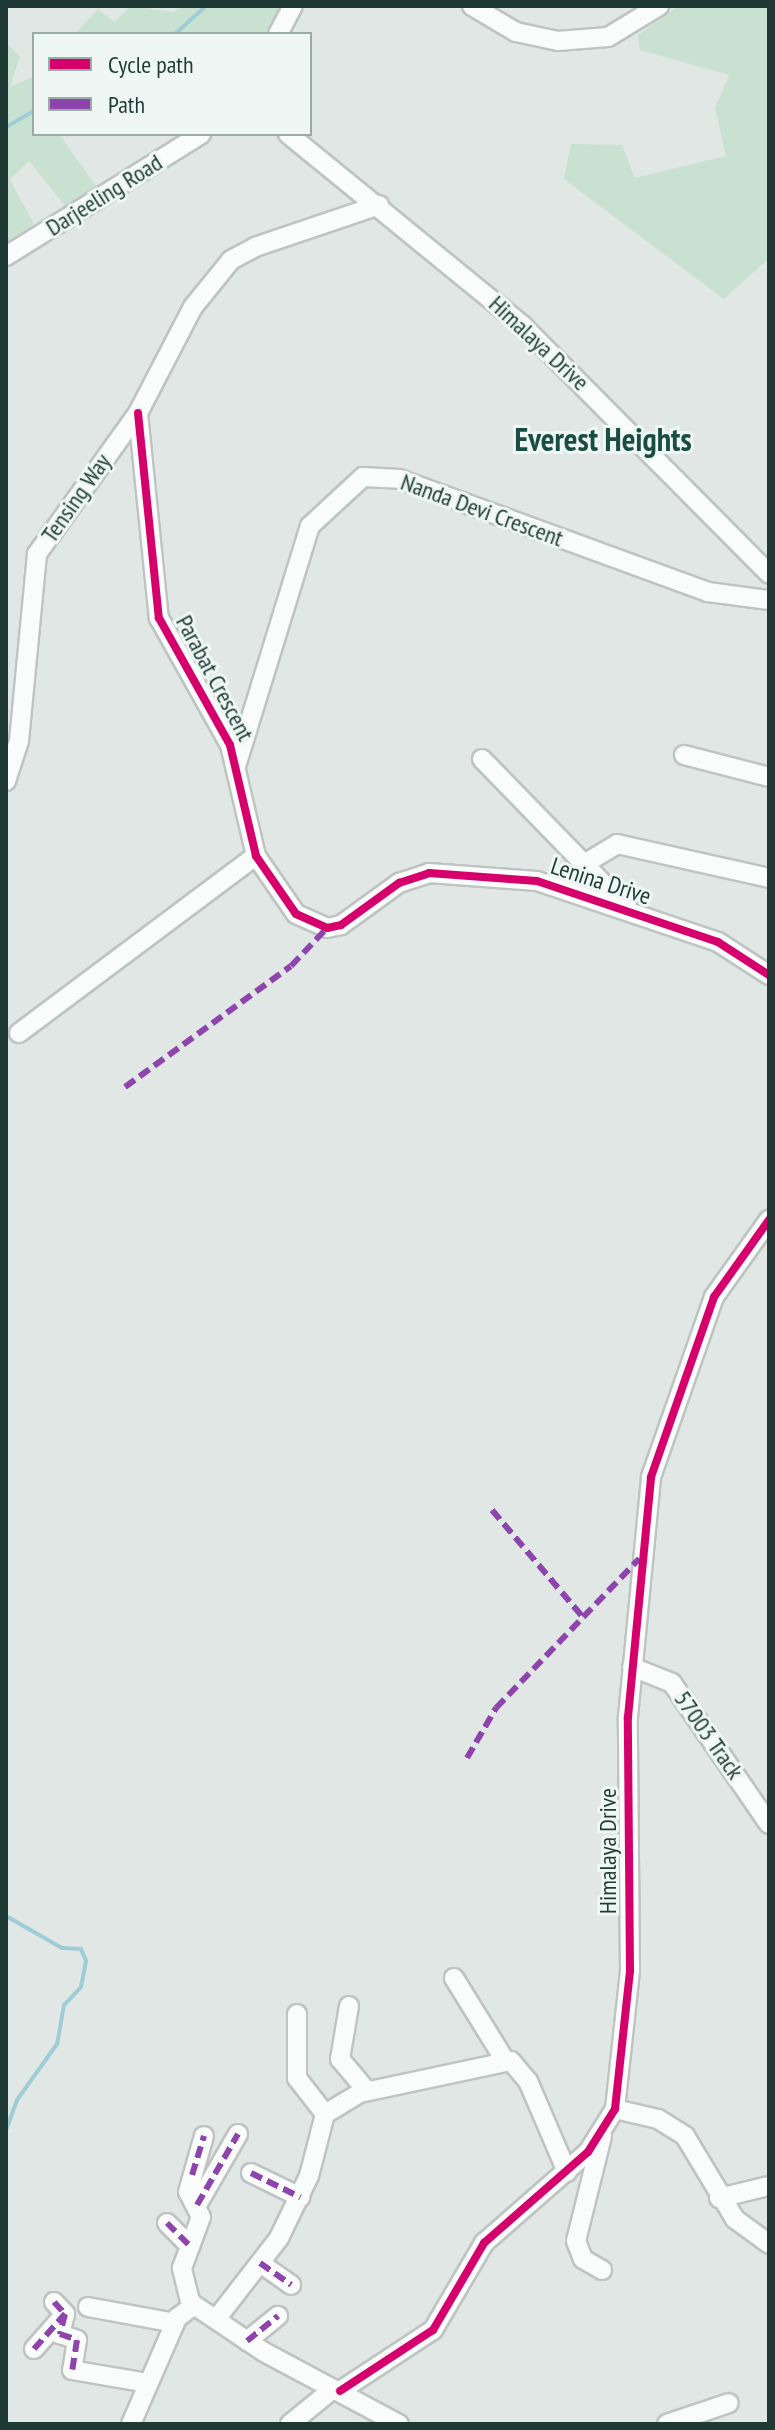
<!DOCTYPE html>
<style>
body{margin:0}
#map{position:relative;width:775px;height:2430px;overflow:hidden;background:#e1e7e4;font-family:"PT Sans Narrow",sans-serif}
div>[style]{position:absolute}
.green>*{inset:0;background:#c9e1d1}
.stream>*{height:4px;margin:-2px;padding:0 2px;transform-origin:2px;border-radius:2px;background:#9fcdd7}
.roads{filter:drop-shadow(2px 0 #bec4c1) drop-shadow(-2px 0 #bec4c1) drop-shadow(0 2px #bec4c1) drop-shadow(0 -2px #bec4c1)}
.minor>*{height:18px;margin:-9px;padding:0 9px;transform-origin:9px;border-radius:9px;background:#fafbfb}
.quiet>*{height:6px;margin-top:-3px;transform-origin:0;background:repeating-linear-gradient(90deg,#8e44ad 0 12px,transparent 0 18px)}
.cycleway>*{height:8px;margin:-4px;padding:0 4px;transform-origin:4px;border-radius:4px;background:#d6006c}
span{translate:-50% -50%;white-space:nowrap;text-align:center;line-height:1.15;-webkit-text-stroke:6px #eef7f3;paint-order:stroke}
.street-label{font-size:24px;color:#1f3a34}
.district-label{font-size:32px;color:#1b4c43;font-weight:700}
.frame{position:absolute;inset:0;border:8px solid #1f3a34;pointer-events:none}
.legend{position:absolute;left:32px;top:32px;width:280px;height:104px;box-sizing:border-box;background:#eef7f3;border:2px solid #9baba7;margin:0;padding:10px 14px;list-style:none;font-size:24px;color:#1f3a34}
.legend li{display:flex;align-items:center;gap:16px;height:40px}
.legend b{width:40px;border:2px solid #9baba7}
</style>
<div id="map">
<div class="green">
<div style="clip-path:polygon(131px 6px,174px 12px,183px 6px,282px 6px,269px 34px,75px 34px,98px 9px,114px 22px)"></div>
<div style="clip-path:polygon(678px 6px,769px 6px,769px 258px,724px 299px,564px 179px,571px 144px,622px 145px,635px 178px,726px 156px,715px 108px,729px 75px,640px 50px,638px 35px)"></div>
<div style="clip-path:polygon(6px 43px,20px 56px,10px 87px,34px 76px,34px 134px,59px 134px,96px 186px,66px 207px,29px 161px,10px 180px,34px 224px,6px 243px)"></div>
</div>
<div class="stream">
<div style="left:175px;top:34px;width:42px;rotate:-42.1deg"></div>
<div style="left:6px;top:127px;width:32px;rotate:-30deg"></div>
<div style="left:6px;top:1916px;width:64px;rotate:29.7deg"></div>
<div style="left:62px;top:1948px;width:19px;rotate:3deg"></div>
<div style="left:81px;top:1949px;width:13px;rotate:67deg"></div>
<div style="left:86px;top:1961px;width:26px;rotate:101deg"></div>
<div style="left:81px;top:1987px;width:25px;rotate:133deg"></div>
<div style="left:64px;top:2005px;width:40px;rotate:100deg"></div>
<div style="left:57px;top:2044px;width:69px;rotate:125.5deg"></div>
<div style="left:17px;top:2100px;width:32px;rotate:110deg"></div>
</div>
<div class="roads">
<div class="minor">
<div style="left:472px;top:6px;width:51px;rotate:30.6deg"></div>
<div style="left:516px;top:32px;width:43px;rotate:12.1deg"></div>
<div style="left:558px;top:41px;width:50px;rotate:-4.6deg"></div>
<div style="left:608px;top:37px;width:60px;rotate:-31.3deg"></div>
<div style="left:278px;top:34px;width:32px;rotate:-62deg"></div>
<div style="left:288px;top:134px;width:303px;rotate:39.2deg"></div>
<div style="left:523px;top:326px;width:349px;rotate:45.2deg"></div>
<div style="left:6px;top:256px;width:230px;rotate:-32deg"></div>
<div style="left:138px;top:413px;width:206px;rotate:84.2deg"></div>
<div style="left:159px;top:618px;width:145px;rotate:60.8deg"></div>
<div style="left:230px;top:745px;width:114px;rotate:76.8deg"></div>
<div style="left:256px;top:856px;width:70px;rotate:55.4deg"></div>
<div style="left:296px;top:914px;width:34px;rotate:24deg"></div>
<div style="left:327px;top:928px;width:14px;rotate:-12deg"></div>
<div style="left:341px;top:925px;width:72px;rotate:-35.9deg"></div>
<div style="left:399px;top:883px;width:32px;rotate:-18deg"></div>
<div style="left:429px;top:873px;width:108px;rotate:4.2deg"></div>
<div style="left:537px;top:881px;width:191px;rotate:18.6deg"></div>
<div style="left:718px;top:942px;width:61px;rotate:32.9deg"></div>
<div style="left:684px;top:755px;width:88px;rotate:14.5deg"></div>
<div style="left:482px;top:759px;width:209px;rotate:45.8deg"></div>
<div style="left:237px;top:763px;width:248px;rotate:-72.9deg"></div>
<div style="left:310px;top:526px;width:72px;rotate:-42.8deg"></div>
<div style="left:363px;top:477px;width:36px;rotate:3deg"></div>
<div style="left:399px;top:479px;width:329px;rotate:20.1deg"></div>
<div style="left:708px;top:592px;width:62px;rotate:7.5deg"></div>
<div style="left:6px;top:781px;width:42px;rotate:-72deg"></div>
<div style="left:19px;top:741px;width:188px;rotate:-84.5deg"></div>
<div style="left:37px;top:554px;width:173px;rotate:-54.4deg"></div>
<div style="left:138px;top:413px;width:119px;rotate:-62.6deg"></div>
<div style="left:193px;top:307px;width:60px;rotate:-51deg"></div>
<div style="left:231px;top:260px;width:27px;rotate:-28deg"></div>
<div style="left:255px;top:247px;width:131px;rotate:-18.7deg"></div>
<div style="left:584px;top:864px;width:39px;rotate:-31deg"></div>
<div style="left:617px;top:844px;width:156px;rotate:12.6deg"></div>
<div style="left:19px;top:1033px;width:296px;rotate:-36.8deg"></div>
<div style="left:632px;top:1667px;width:43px;rotate:21.8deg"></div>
<div style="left:672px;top:1683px;width:171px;rotate:55.5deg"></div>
<div style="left:454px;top:1978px;width:95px;rotate:58.3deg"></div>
<div style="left:349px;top:2006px;width:54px;rotate:99.6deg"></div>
<div style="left:340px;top:2059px;width:40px;rotate:50deg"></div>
<div style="left:297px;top:2014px;width:64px;rotate:90deg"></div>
<div style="left:297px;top:2078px;width:46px;rotate:52.1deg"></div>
<div style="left:615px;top:2109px;width:44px;rotate:13.1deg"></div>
<div style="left:658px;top:2119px;width:32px;rotate:32deg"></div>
<div style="left:685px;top:2136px;width:97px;rotate:58.9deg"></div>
<div style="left:735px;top:2219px;width:42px;rotate:36.3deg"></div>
<div style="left:602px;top:2136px;width:108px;rotate:103.9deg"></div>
<div style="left:576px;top:2241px;width:19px;rotate:69deg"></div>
<div style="left:583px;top:2259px;width:22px;rotate:30deg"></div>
<div style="left:251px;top:2173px;width:55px;rotate:26.1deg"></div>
<div style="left:719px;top:2198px;width:51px;rotate:-13.5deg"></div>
<div style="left:197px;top:2205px;width:82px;rotate:-60deg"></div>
<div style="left:167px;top:2223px;width:33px;rotate:45deg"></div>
<div style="left:260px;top:2263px;width:38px;rotate:35deg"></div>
<div style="left:54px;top:2302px;width:16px;rotate:47deg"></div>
<div style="left:65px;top:2314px;width:21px;rotate:104deg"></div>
<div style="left:60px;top:2334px;width:18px;rotate:19deg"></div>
<div style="left:77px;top:2340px;width:30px;rotate:99deg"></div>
<div style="left:72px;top:2370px;width:76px;rotate:9.8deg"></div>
<div style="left:191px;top:2305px;width:38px;rotate:-104deg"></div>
<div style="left:182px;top:2268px;width:54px;rotate:-69.6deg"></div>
<div style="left:201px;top:2217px;width:28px;rotate:-117deg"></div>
<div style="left:188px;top:2192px;width:58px;rotate:-74.1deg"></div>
<div style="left:88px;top:2307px;width:88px;rotate:10.4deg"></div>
<div style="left:217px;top:2318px;width:101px;rotate:-52.2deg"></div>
<div style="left:279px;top:2238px;width:69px;rotate:-64.2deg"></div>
<div style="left:309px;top:2176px;width:64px;rotate:-75.5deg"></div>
<div style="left:325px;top:2114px;width:41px;rotate:-31deg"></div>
<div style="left:360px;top:2093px;width:154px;rotate:-12deg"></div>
<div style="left:511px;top:2061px;width:26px;rotate:50deg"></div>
<div style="left:528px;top:2081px;width:99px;rotate:66.8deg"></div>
<div style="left:247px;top:2341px;width:40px;rotate:-39deg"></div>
<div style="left:34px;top:2349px;width:47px;rotate:-48.5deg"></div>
<div style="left:340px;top:2391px;width:111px;rotate:-33.3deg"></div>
<div style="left:433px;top:2330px;width:101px;rotate:-59.6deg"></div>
<div style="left:484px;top:2243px;width:138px;rotate:-41.2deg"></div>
<div style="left:588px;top:2152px;width:51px;rotate:-57.9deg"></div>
<div style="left:615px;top:2109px;width:139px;rotate:-83.8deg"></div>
<div style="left:630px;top:1971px;width:254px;rotate:-90.5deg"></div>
<div style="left:628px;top:1717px;width:241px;rotate:-84.5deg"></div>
<div style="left:651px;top:1477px;width:191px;rotate:-70.7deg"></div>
<div style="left:714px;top:1297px;width:95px;rotate:-54.5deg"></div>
<div style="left:131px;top:2424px;width:116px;rotate:-66.5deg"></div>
<div style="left:177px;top:2318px;width:21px;rotate:-37deg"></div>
<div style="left:194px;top:2305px;width:84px;rotate:33.9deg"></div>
<div style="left:264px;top:2352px;width:153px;rotate:28.1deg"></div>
<div style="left:290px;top:2424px;width:55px;rotate:-39.1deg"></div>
<div style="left:667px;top:2424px;width:65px;rotate:-18.7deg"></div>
</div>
</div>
<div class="quiet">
<div style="left:125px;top:1087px;width:205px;rotate:-36.1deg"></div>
<div style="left:291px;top:966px;width:52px;rotate:-46.5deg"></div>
<div style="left:492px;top:1510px;width:139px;rotate:49.7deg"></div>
<div style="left:467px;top:1758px;width:58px;rotate:-59.9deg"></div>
<div style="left:496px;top:1708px;width:207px;rotate:-46.2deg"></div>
<div style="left:251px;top:2173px;width:55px;rotate:26.1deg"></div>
<div style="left:192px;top:2175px;width:41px;rotate:-72.9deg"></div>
<div style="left:197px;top:2205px;width:82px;rotate:-60deg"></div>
<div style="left:167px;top:2223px;width:33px;rotate:45deg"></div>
<div style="left:260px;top:2263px;width:38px;rotate:35deg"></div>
<div style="left:54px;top:2302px;width:16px;rotate:47deg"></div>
<div style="left:65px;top:2314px;width:21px;rotate:104deg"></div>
<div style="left:60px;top:2334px;width:18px;rotate:19deg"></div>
<div style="left:77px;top:2340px;width:30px;rotate:99deg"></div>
<div style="left:247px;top:2341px;width:40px;rotate:-39deg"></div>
<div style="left:34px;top:2349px;width:47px;rotate:-48.5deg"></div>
</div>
<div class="cycleway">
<div style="left:138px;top:413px;width:206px;rotate:84.2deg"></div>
<div style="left:159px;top:618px;width:145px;rotate:60.8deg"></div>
<div style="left:230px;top:745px;width:114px;rotate:76.8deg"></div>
<div style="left:256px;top:856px;width:70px;rotate:55.4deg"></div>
<div style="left:296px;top:914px;width:34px;rotate:24deg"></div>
<div style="left:327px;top:928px;width:14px;rotate:-12deg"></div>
<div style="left:341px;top:925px;width:72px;rotate:-35.9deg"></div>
<div style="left:399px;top:883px;width:32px;rotate:-18deg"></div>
<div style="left:429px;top:873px;width:108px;rotate:4.2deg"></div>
<div style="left:537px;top:881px;width:191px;rotate:18.6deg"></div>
<div style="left:718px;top:942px;width:61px;rotate:32.9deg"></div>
<div style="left:340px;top:2391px;width:111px;rotate:-33.3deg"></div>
<div style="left:433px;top:2330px;width:101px;rotate:-59.6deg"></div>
<div style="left:484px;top:2243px;width:138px;rotate:-41.2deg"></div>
<div style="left:588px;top:2152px;width:51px;rotate:-57.9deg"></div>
<div style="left:615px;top:2109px;width:139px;rotate:-83.8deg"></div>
<div style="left:630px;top:1971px;width:254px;rotate:-90.5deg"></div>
<div style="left:628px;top:1717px;width:241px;rotate:-84.5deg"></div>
<div style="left:651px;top:1477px;width:191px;rotate:-70.7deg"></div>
<div style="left:714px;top:1297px;width:95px;rotate:-54.5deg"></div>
</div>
<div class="street-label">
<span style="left:104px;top:195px;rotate:-32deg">Darjeeling Road</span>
<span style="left:539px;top:343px;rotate:43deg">Himalaya Drive</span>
<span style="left:76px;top:498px;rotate:-55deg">Tensing Way</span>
<span style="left:482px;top:510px;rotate:20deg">Nanda Devi Crescent</span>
<span style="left:215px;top:678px;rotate:62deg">Parabat Crescent</span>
<span style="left:601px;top:881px;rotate:18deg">Lenina Drive</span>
<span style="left:709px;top:1735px;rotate:55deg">57003 Track</span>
<span style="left:608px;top:1851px;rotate:-90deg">Himalaya Drive</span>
</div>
<div class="district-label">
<span style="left:603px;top:439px">Everest Heights</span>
</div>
<div class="frame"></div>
<ul class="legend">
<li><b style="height:10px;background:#d6006c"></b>Cycle path</li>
<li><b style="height:10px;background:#8e44ad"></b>Path</li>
</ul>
</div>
